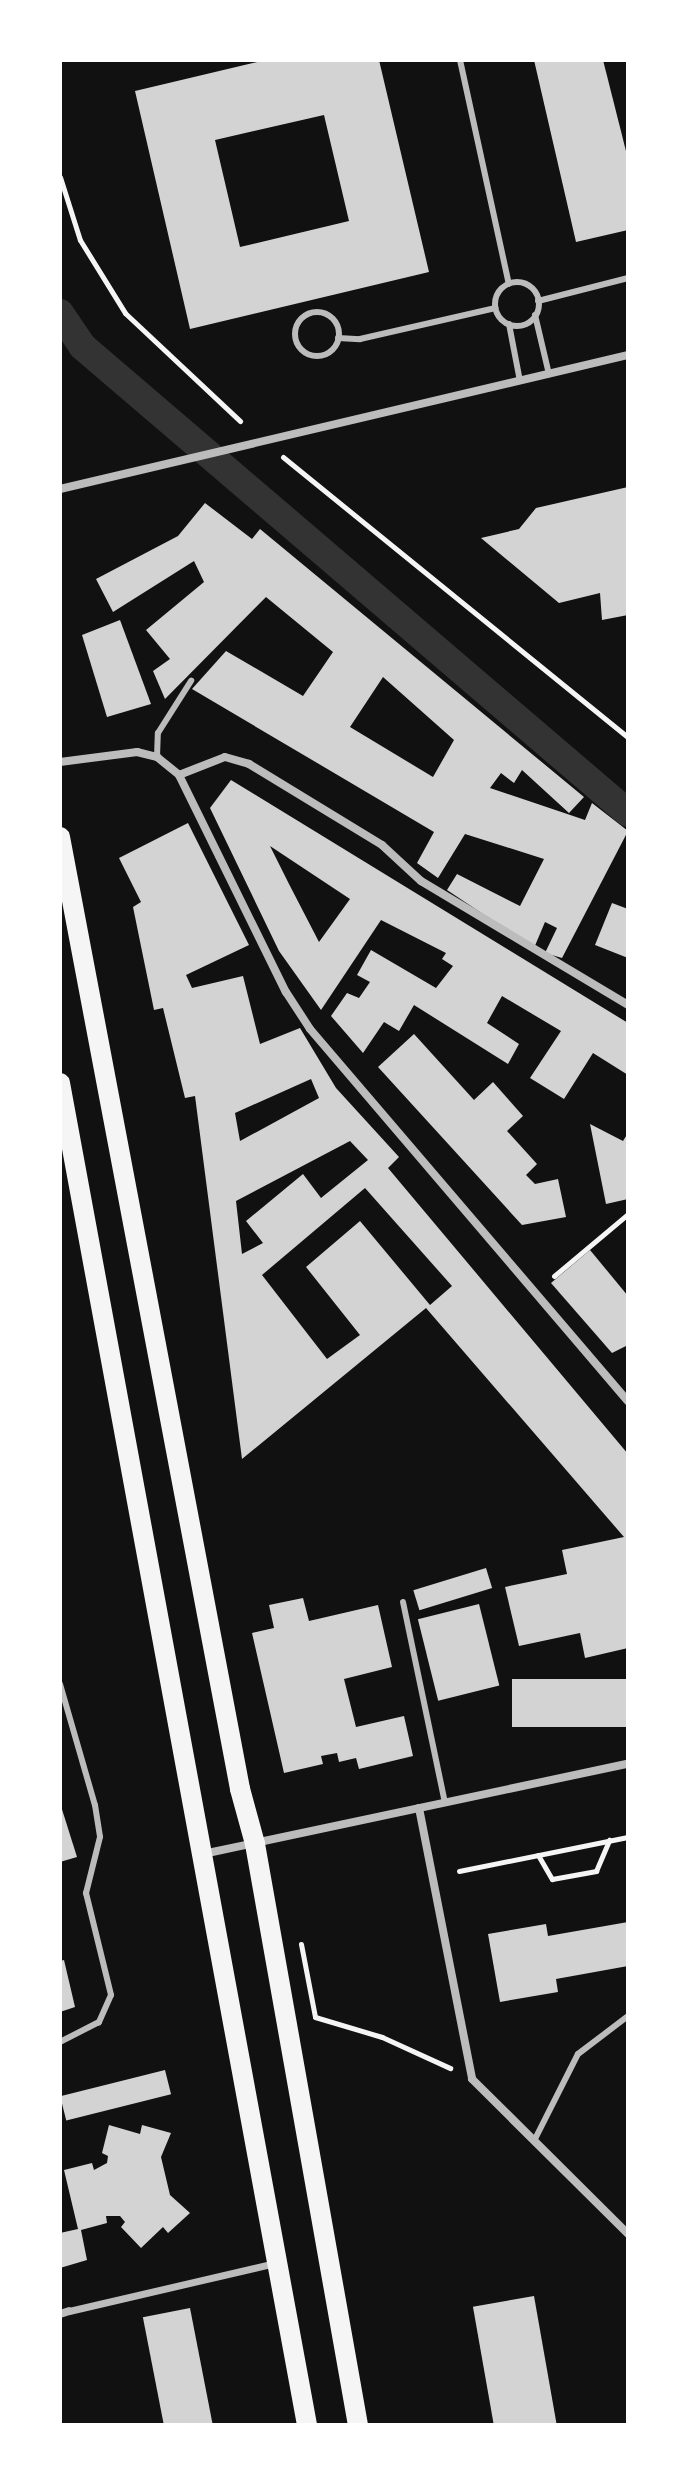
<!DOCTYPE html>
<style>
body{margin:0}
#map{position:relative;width:688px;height:2485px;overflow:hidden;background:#111;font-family:Signika,sans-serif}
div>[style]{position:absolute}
.canal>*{height:28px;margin:-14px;padding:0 14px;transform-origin:14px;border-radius:14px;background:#333}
.building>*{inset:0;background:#d3d3d3;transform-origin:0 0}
.path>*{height:5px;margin:-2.5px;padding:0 2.5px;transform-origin:2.5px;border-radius:2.5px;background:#f5f5f5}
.service>*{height:6px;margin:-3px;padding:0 3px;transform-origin:3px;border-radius:3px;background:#bcbcbc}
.service>.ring{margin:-3px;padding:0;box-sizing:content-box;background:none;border:6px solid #bcbcbc;border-radius:50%}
.pedestrian>*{height:7px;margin:-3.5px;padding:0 3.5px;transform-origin:3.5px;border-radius:3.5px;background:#bcbcbc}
.minor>*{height:8px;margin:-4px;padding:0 4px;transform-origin:4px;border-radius:4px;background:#bcbcbc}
.primary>*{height:20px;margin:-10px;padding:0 10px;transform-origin:10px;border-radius:10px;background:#f5f5f5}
span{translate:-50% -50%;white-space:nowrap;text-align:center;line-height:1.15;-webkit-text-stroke:6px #fff;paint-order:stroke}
.frame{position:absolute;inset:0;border:62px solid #fff;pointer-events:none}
</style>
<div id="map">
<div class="canal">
<div style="left:60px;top:313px;width:40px;rotate:56deg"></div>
<div style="left:82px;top:346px;width:718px;rotate:40.54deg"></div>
</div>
<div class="building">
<div style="clip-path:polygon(evenodd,266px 60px,379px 60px,429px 272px,190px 329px,135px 91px,266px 60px,324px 115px,349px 221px,240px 247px,215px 140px,324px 115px)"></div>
<div style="clip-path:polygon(534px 60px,603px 60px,628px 159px,628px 230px,576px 242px)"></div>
<div style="clip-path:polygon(628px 487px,628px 615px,602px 620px,600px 593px,559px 603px,481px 538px,519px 529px,536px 508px)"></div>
<div style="clip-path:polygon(evenodd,205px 503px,252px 539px,260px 529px,584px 797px,569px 813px,522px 770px,514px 783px,501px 773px,490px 788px,585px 820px,592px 803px,628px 831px,562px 958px,545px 953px,557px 928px,545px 922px,534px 948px,447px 890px,457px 874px,520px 906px,544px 859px,465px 834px,438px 878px,417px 863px,434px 832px,192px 689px,226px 651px,303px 696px,333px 652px,266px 597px,165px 699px,153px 671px,170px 659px,146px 630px,204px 582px,194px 561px,113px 612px,96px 579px,178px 536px,205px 503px,383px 677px,454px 740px,433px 777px,350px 727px,383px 677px)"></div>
<div style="clip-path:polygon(120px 620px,151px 704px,107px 717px,82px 635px)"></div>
<div style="clip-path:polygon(evenodd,231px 780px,628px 1023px,628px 1075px,593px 1053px,564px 1099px,530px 1078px,561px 1031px,502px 996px,487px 1023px,519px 1044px,508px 1064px,414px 1005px,399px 1031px,384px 1022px,363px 1053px,331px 1016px,347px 993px,359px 998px,370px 982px,357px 975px,371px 950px,436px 988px,453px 966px,442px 959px,446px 953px,381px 920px,321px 1010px,279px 951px,210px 808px,231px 780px,270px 846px,350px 899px,319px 942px,289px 884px,270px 846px)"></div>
<div style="clip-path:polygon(evenodd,188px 823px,249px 945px,186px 975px,192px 988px,243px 976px,260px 1044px,300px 1028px,336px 1088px,399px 1157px,388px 1168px,628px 1454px,628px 1648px,585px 1658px,580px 1633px,519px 1646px,505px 1587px,567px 1574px,562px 1550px,624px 1537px,426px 1308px,242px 1459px,195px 1096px,185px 1098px,163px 1008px,154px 1010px,133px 907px,141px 902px,119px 858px,188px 823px,311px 1079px,319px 1098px,240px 1141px,235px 1113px,311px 1079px,188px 823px,350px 1141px,368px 1160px,321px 1198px,303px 1174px,246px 1221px,263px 1243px,242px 1254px,236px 1201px,350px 1141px,188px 823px,365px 1188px,452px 1286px,430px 1305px,360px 1221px,306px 1267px,360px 1335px,327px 1359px,262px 1275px,365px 1188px)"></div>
<div style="clip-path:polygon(612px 903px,628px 909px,628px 958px,595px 945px)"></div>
<div style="clip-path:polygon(414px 1034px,474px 1100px,493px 1082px,523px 1116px,507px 1131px,537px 1164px,526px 1175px,535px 1184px,558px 1179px,566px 1217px,522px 1225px,378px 1067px)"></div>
<div style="clip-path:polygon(590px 1124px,623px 1141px,628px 1133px,628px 1199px,606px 1204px)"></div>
<div style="clip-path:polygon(590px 1250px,628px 1296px,628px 1345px,612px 1353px,551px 1283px)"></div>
<div style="left:486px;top:1568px;width:21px;height:76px;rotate:73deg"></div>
<div style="clip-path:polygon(303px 1598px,309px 1621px,378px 1605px,392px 1667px,344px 1679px,356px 1727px,404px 1716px,413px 1756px,359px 1769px,356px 1758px,339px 1762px,337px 1753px,321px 1756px,323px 1764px,284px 1773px,252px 1633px,274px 1628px,269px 1605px)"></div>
<div style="left:479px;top:1604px;width:84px;height:63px;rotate:76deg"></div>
<div style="left:628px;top:1679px;width:48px;height:116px;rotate:90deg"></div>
<div style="clip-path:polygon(60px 1803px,77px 1857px,60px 1862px)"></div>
<div style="clip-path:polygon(628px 1922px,628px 1966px,556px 1979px,558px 1992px,500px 2002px,488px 1934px,546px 1924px,548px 1936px)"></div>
<div style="clip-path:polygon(64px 1960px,75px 2007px,60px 2012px,60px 1961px)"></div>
<div style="left:165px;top:2070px;width:25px;height:108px;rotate:76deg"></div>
<div style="clip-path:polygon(109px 2125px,140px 2134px,142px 2125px,171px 2133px,161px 2157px,170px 2195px,190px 2213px,168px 2233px,163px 2227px,141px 2248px,121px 2227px,125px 2222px,120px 2216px,106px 2216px,107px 2223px,81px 2230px,87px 2260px,60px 2268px,60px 2233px,78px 2229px,64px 2170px,92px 2163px,94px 2170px,107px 2163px,108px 2156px,102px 2153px)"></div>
<div style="left:534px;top:2296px;width:131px;height:62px;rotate:80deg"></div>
<div style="left:190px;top:2308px;width:119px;height:48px;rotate:79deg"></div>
</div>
<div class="path">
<div style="left:60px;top:177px;width:66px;rotate:72.4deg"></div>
<div style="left:80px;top:240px;width:86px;rotate:58.3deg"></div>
<div style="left:125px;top:313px;width:158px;rotate:43.2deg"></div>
<div style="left:283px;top:457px;width:444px;rotate:39.1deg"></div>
<div style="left:554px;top:1276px;width:97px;rotate:-40deg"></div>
<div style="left:538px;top:1855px;width:28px;rotate:60deg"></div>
<div style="left:552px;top:1879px;width:45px;rotate:-10.3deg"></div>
<div style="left:596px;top:1871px;width:34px;rotate:-67deg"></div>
<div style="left:459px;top:1871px;width:172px;rotate:-11.4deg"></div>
<div style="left:301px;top:1944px;width:74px;rotate:79.1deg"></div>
<div style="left:315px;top:2017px;width:70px;rotate:16.6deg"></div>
<div style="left:382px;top:2037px;width:75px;rotate:24.5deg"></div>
</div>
<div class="service">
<div style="left:460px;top:60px;width:229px;rotate:77.7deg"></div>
<div class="ring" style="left:495px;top:282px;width:38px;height:38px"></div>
<div style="left:538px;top:301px;width:93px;rotate:-14.3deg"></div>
<div class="ring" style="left:295px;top:312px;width:38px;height:38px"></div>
<div style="left:535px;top:315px;width:61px;rotate:76.7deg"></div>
<div style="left:509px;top:324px;width:58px;rotate:79.1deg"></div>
<div style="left:338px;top:338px;width:22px;rotate:3deg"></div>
<div style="left:360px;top:339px;width:139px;rotate:-12.9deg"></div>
<div style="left:157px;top:757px;width:24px;rotate:-88deg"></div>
<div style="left:158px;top:733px;width:62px;rotate:-57.6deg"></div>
<div style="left:403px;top:1602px;width:205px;rotate:78.2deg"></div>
<div style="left:60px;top:1684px;width:126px;rotate:73.9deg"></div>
<div style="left:95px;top:1805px;width:32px;rotate:81deg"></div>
<div style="left:100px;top:1837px;width:58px;rotate:104deg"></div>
<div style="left:86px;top:1893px;width:105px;rotate:76.2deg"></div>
<div style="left:111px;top:1995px;width:30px;rotate:114deg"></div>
<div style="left:99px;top:2022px;width:44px;rotate:152.9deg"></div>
<div style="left:534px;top:2141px;width:97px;rotate:-63.2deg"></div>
<div style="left:578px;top:2054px;width:63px;rotate:-37.2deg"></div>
</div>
<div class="pedestrian">
<div style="left:69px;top:2311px;width:212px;rotate:-13.1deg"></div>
</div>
<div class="minor">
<div style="left:60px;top:489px;width:584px;rotate:-13.27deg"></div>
<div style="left:60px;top:762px;width:78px;rotate:-7.4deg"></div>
<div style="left:137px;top:752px;width:21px;rotate:14deg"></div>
<div style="left:157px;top:757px;width:28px;rotate:39deg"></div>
<div style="left:179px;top:775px;width:242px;rotate:63.8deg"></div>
<div style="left:286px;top:992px;width:44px;rotate:57deg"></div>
<div style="left:310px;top:1029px;width:489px;rotate:49.5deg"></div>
<div style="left:179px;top:775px;width:49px;rotate:-21.4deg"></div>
<div style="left:225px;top:757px;width:25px;rotate:16deg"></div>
<div style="left:249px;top:764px;width:156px;rotate:31.3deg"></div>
<div style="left:382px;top:845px;width:53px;rotate:42.7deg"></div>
<div style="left:421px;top:881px;width:241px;rotate:30.9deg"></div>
<div style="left:419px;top:1808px;width:276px;rotate:78.9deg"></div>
<div style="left:472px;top:2079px;width:220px;rotate:44.8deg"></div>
<div style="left:203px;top:1854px;width:434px;rotate:-12deg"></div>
<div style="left:60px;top:2314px;width:9px;rotate:-18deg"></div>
</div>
<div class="primary">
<div style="left:60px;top:837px;width:969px;rotate:79.29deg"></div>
<div style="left:240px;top:1789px;width:57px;rotate:74.7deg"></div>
<div style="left:255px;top:1844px;width:590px;rotate:79.95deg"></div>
<div style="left:60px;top:1083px;width:1365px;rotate:79.57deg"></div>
</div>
<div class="frame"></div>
</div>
